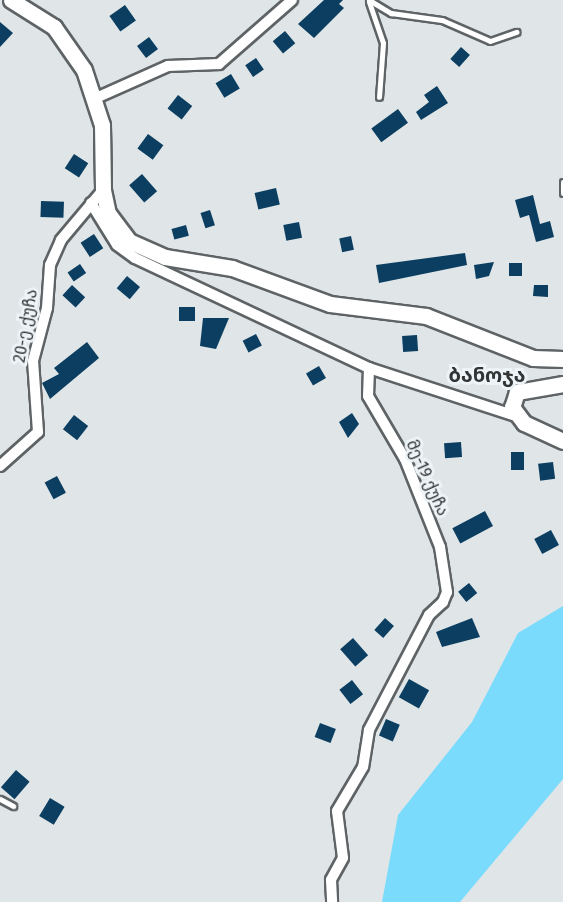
<!DOCTYPE html>
<meta charset="utf-8">
<style>
body{margin:0}
#map{position:relative;width:563px;height:902px;overflow:hidden;background:#e0e6e8;font-family:"Fira Sans","Noto Sans Georgian",sans-serif}
div>[style]{position:absolute}
.green>*{inset:0;background:#7bdbfd}
.building>*{inset:0;background:#0b3e60;transform-origin:0 0}
.roads{filter:drop-shadow(2px 0 #5e6365) drop-shadow(-2px 0 #5e6365) drop-shadow(0 2px #5e6365) drop-shadow(0 -2px #5e6365)}
.lane>*{height:5px;margin:-2.5px;padding:0 2.5px;transform-origin:2.5px;border-radius:2.5px;background:#fff}
.street>*{height:10px;margin:-5px;padding:0 5px;transform-origin:5px;border-radius:5px;background:#fff}
.secondary>*{height:15px;margin:-7.5px;padding:0 7.5px;transform-origin:7.5px;border-radius:7.5px;background:#fff}
span{translate:-50% -50%;white-space:nowrap;text-align:center;line-height:1.15;-webkit-text-stroke:6px #edf3f6;paint-order:stroke}
.street-label{font-size:16px;color:#323435}
.quarter-label{font-size:20px;color:#323435;font-weight:700}
</style>
<div id="map">
<div class="green">
<div style="clip-path:polygon(563px 606px,563px 779px,460px 902px,382px 902px,398px 815px,472px 722px,518px 633px)"></div>
</div>
<div class="building">
<div style="clip-path:polygon(324px 0,343px 0,339px 4px,344px 8px,314px 38px,298px 24px)"></div>
<div style="left:125px;top:5px;width:19px;height:19px;rotate:55deg"></div>
<div style="clip-path:polygon(0 22px,13px 33px,0 47px)"></div>
<div style="left:285px;top:31px;width:16px;height:16px;rotate:50deg"></div>
<div style="left:149px;top:37px;width:15px;height:15px;rotate:53deg"></div>
<div style="left:461px;top:47px;width:12px;height:16px;rotate:42deg"></div>
<div style="left:256px;top:58px;width:14px;height:13px;rotate:56deg"></div>
<div style="left:231px;top:74px;width:17px;height:18px;rotate:59deg"></div>
<div style="clip-path:polygon(437px 86px,448px 103px,421px 120px,416px 112px,429px 102px,424px 95px)"></div>
<div style="left:178px;top:95px;width:18px;height:17px;rotate:38deg"></div>
<div style="left:398px;top:109px;width:17px;height:33px;rotate:54deg"></div>
<div style="left:148px;top:134px;width:19px;height:18px;rotate:36deg"></div>
<div style="left:74px;top:154px;width:17px;height:17px;rotate:33deg"></div>
<div style="left:142px;top:174px;width:23px;height:17px;rotate:49deg"></div>
<div style="left:276px;top:188px;width:17px;height:22px;rotate:77deg"></div>
<div style="clip-path:polygon(533px 195px,540px 224px,550px 221px,554px 237px,536px 242px,529px 215px,520px 218px,515px 200px)"></div>
<div style="left:41px;top:201px;width:23px;height:16px;rotate:2deg"></div>
<div style="left:210px;top:210px;width:16px;height:10px;rotate:72deg"></div>
<div style="left:299px;top:222px;width:16px;height:16px;rotate:79deg"></div>
<div style="left:186px;top:225px;width:11px;height:15px;rotate:75deg"></div>
<div style="left:94px;top:234px;width:17px;height:16px;rotate:57deg"></div>
<div style="left:351px;top:236px;width:14px;height:12px;rotate:78deg"></div>
<div style="clip-path:polygon(465px 253px,467px 265px,379px 283px,376px 265px)"></div>
<div style="clip-path:polygon(494px 262px,489px 276px,476px 279px,474px 265px)"></div>
<div style="left:509px;top:263px;width:13px;height:13px"></div>
<div style="left:80px;top:264px;width:11px;height:15px;rotate:56deg"></div>
<div style="left:127px;top:276px;width:17px;height:16px;rotate:40deg"></div>
<div style="left:72px;top:285px;width:18px;height:14px;rotate:43deg"></div>
<div style="clip-path:polygon(534px 285px,548px 285px,548px 297px,533px 296px)"></div>
<div style="left:179px;top:307px;width:16px;height:14px"></div>
<div style="clip-path:polygon(203px 318px,229px 318px,216px 349px,200px 346px)"></div>
<div style="left:256px;top:334px;width:13px;height:15px;rotate:63deg"></div>
<div style="left:417px;top:335px;width:16px;height:15px;rotate:86deg"></div>
<div style="clip-path:polygon(87px 342px,99px 358px,50px 399px,42px 383px,59px 374px,54px 368px)"></div>
<div style="left:319px;top:366px;width:14px;height:15px;rotate:60deg"></div>
<div style="clip-path:polygon(352px 413px,359px 424px,348px 438px,339px 422px)"></div>
<div style="left:74px;top:415px;width:18px;height:18px;rotate:38deg"></div>
<div style="left:461px;top:442px;width:15px;height:17px;rotate:86deg"></div>
<div style="left:511px;top:452px;width:13px;height:18px"></div>
<div style="left:553px;top:462px;width:17px;height:15px;rotate:83deg"></div>
<div style="left:57px;top:476px;width:19px;height:14px;rotate:62deg"></div>
<div style="left:485px;top:511px;width:17px;height:37px;rotate:62deg"></div>
<div style="left:551px;top:530px;width:17px;height:19px;rotate:62deg"></div>
<div style="left:469px;top:583px;width:13px;height:14px;rotate:51deg"></div>
<div style="left:385px;top:618px;width:12px;height:16px;rotate:42deg"></div>
<div style="clip-path:polygon(472px 618px,480px 637px,442px 647px,436px 632px)"></div>
<div style="left:353px;top:638px;width:23px;height:17px;rotate:49deg"></div>
<div style="left:409px;top:679px;width:23px;height:21px;rotate:29deg"></div>
<div style="left:352px;top:680px;width:18px;height:16px;rotate:52deg"></div>
<div style="left:386px;top:719px;width:15px;height:18px;rotate:23deg"></div>
<div style="left:320px;top:723px;width:17px;height:15px;rotate:21deg"></div>
<div style="left:16px;top:770px;width:18px;height:23px;rotate:41deg"></div>
<div style="left:50px;top:798px;width:17px;height:21px;rotate:31deg"></div>
</div>
<div class="roads">
<div class="lane">
<div style="left:369px;top:0;width:26px;rotate:31deg"></div>
<div style="left:391px;top:13px;width:51px;rotate:7.8deg"></div>
<div style="left:442px;top:20px;width:52px;rotate:23.6deg"></div>
<div style="left:490px;top:41px;width:28px;rotate:-19deg"></div>
<div style="left:369px;top:2px;width:43px;rotate:71.1deg"></div>
<div style="left:383px;top:43px;width:54px;rotate:94.2deg"></div>
<div style="left:563px;top:182px;width:11px;rotate:90deg"></div>
<div style="left:0;top:799px;width:15px;rotate:28deg"></div>
</div>
<div class="street">
<div style="left:96px;top:98px;width:79px;rotate:-24deg"></div>
<div style="left:168px;top:66px;width:51px;rotate:-2.2deg"></div>
<div style="left:219px;top:64px;width:97px;rotate:-41.2deg"></div>
<div style="left:91px;top:203px;width:49px;rotate:58.2deg"></div>
<div style="left:117px;top:245px;width:22px;rotate:36deg"></div>
<div style="left:135px;top:258px;width:259px;rotate:25.2deg"></div>
<div style="left:369px;top:368px;width:28px;rotate:92deg"></div>
<div style="left:368px;top:396px;width:73px;rotate:59.6deg"></div>
<div style="left:405px;top:459px;width:95px;rotate:68.3deg"></div>
<div style="left:440px;top:547px;width:46px;rotate:81.2deg"></div>
<div style="left:447px;top:592px;width:11px;rotate:112deg"></div>
<div style="left:443px;top:602px;width:19px;rotate:137deg"></div>
<div style="left:429px;top:615px;width:130px;rotate:117.6deg"></div>
<div style="left:369px;top:730px;width:37px;rotate:99deg"></div>
<div style="left:363px;top:767px;width:51px;rotate:120.6deg"></div>
<div style="left:337px;top:811px;width:47px;rotate:82.7deg"></div>
<div style="left:343px;top:858px;width:25px;rotate:119deg"></div>
<div style="left:331px;top:880px;width:22px;rotate:87deg"></div>
<div style="left:369px;top:368px;width:155px;rotate:18.1deg"></div>
<div style="left:0;top:466px;width:51px;rotate:-41.8deg"></div>
<div style="left:38px;top:432px;width:71px;rotate:-94deg"></div>
<div style="left:33px;top:361px;width:55px;rotate:-75.2deg"></div>
<div style="left:47px;top:308px;width:43px;rotate:-86deg"></div>
<div style="left:50px;top:265px;width:27px;rotate:-66deg"></div>
<div style="left:61px;top:240px;width:65px;rotate:-50deg"></div>
</div>
<div class="secondary">
<div style="left:11px;top:0;width:51px;rotate:32.1deg"></div>
<div style="left:54px;top:27px;width:52px;rotate:55.1deg"></div>
<div style="left:84px;top:70px;width:58px;rotate:71.9deg"></div>
<div style="left:102px;top:125px;width:65px;rotate:89.1deg"></div>
<div style="left:103px;top:190px;width:24px;rotate:78deg"></div>
<div style="left:108px;top:213px;width:35px;rotate:53deg"></div>
<div style="left:129px;top:241px;width:39px;rotate:24deg"></div>
<div style="left:165px;top:257px;width:68px;rotate:9.3deg"></div>
<div style="left:232px;top:268px;width:104px;rotate:20.2deg"></div>
<div style="left:330px;top:304px;width:97px;rotate:7.1deg"></div>
<div style="left:426px;top:316px;width:115px;rotate:21.4deg"></div>
<div style="left:533px;top:358px;width:30px;rotate:2deg"></div>
<div style="left:563px;top:384px;width:47px;rotate:170.1deg"></div>
<div style="left:517px;top:392px;width:16px;rotate:108deg"></div>
<div style="left:512px;top:407px;width:20px;rotate:53deg"></div>
<div style="left:524px;top:423px;width:43px;rotate:24.8deg"></div>
</div>
</div>
<div class="street-label">
<span style="left:26px;top:326px;rotate:-80deg">20-ე ქუჩა</span>
<span style="left:427px;top:478px;rotate:66deg">მე-19 ქუჩა</span>
</div>
<div class="quarter-label">
<span style="left:487px;top:375px">ბანოჯა</span>
</div>
</div>
